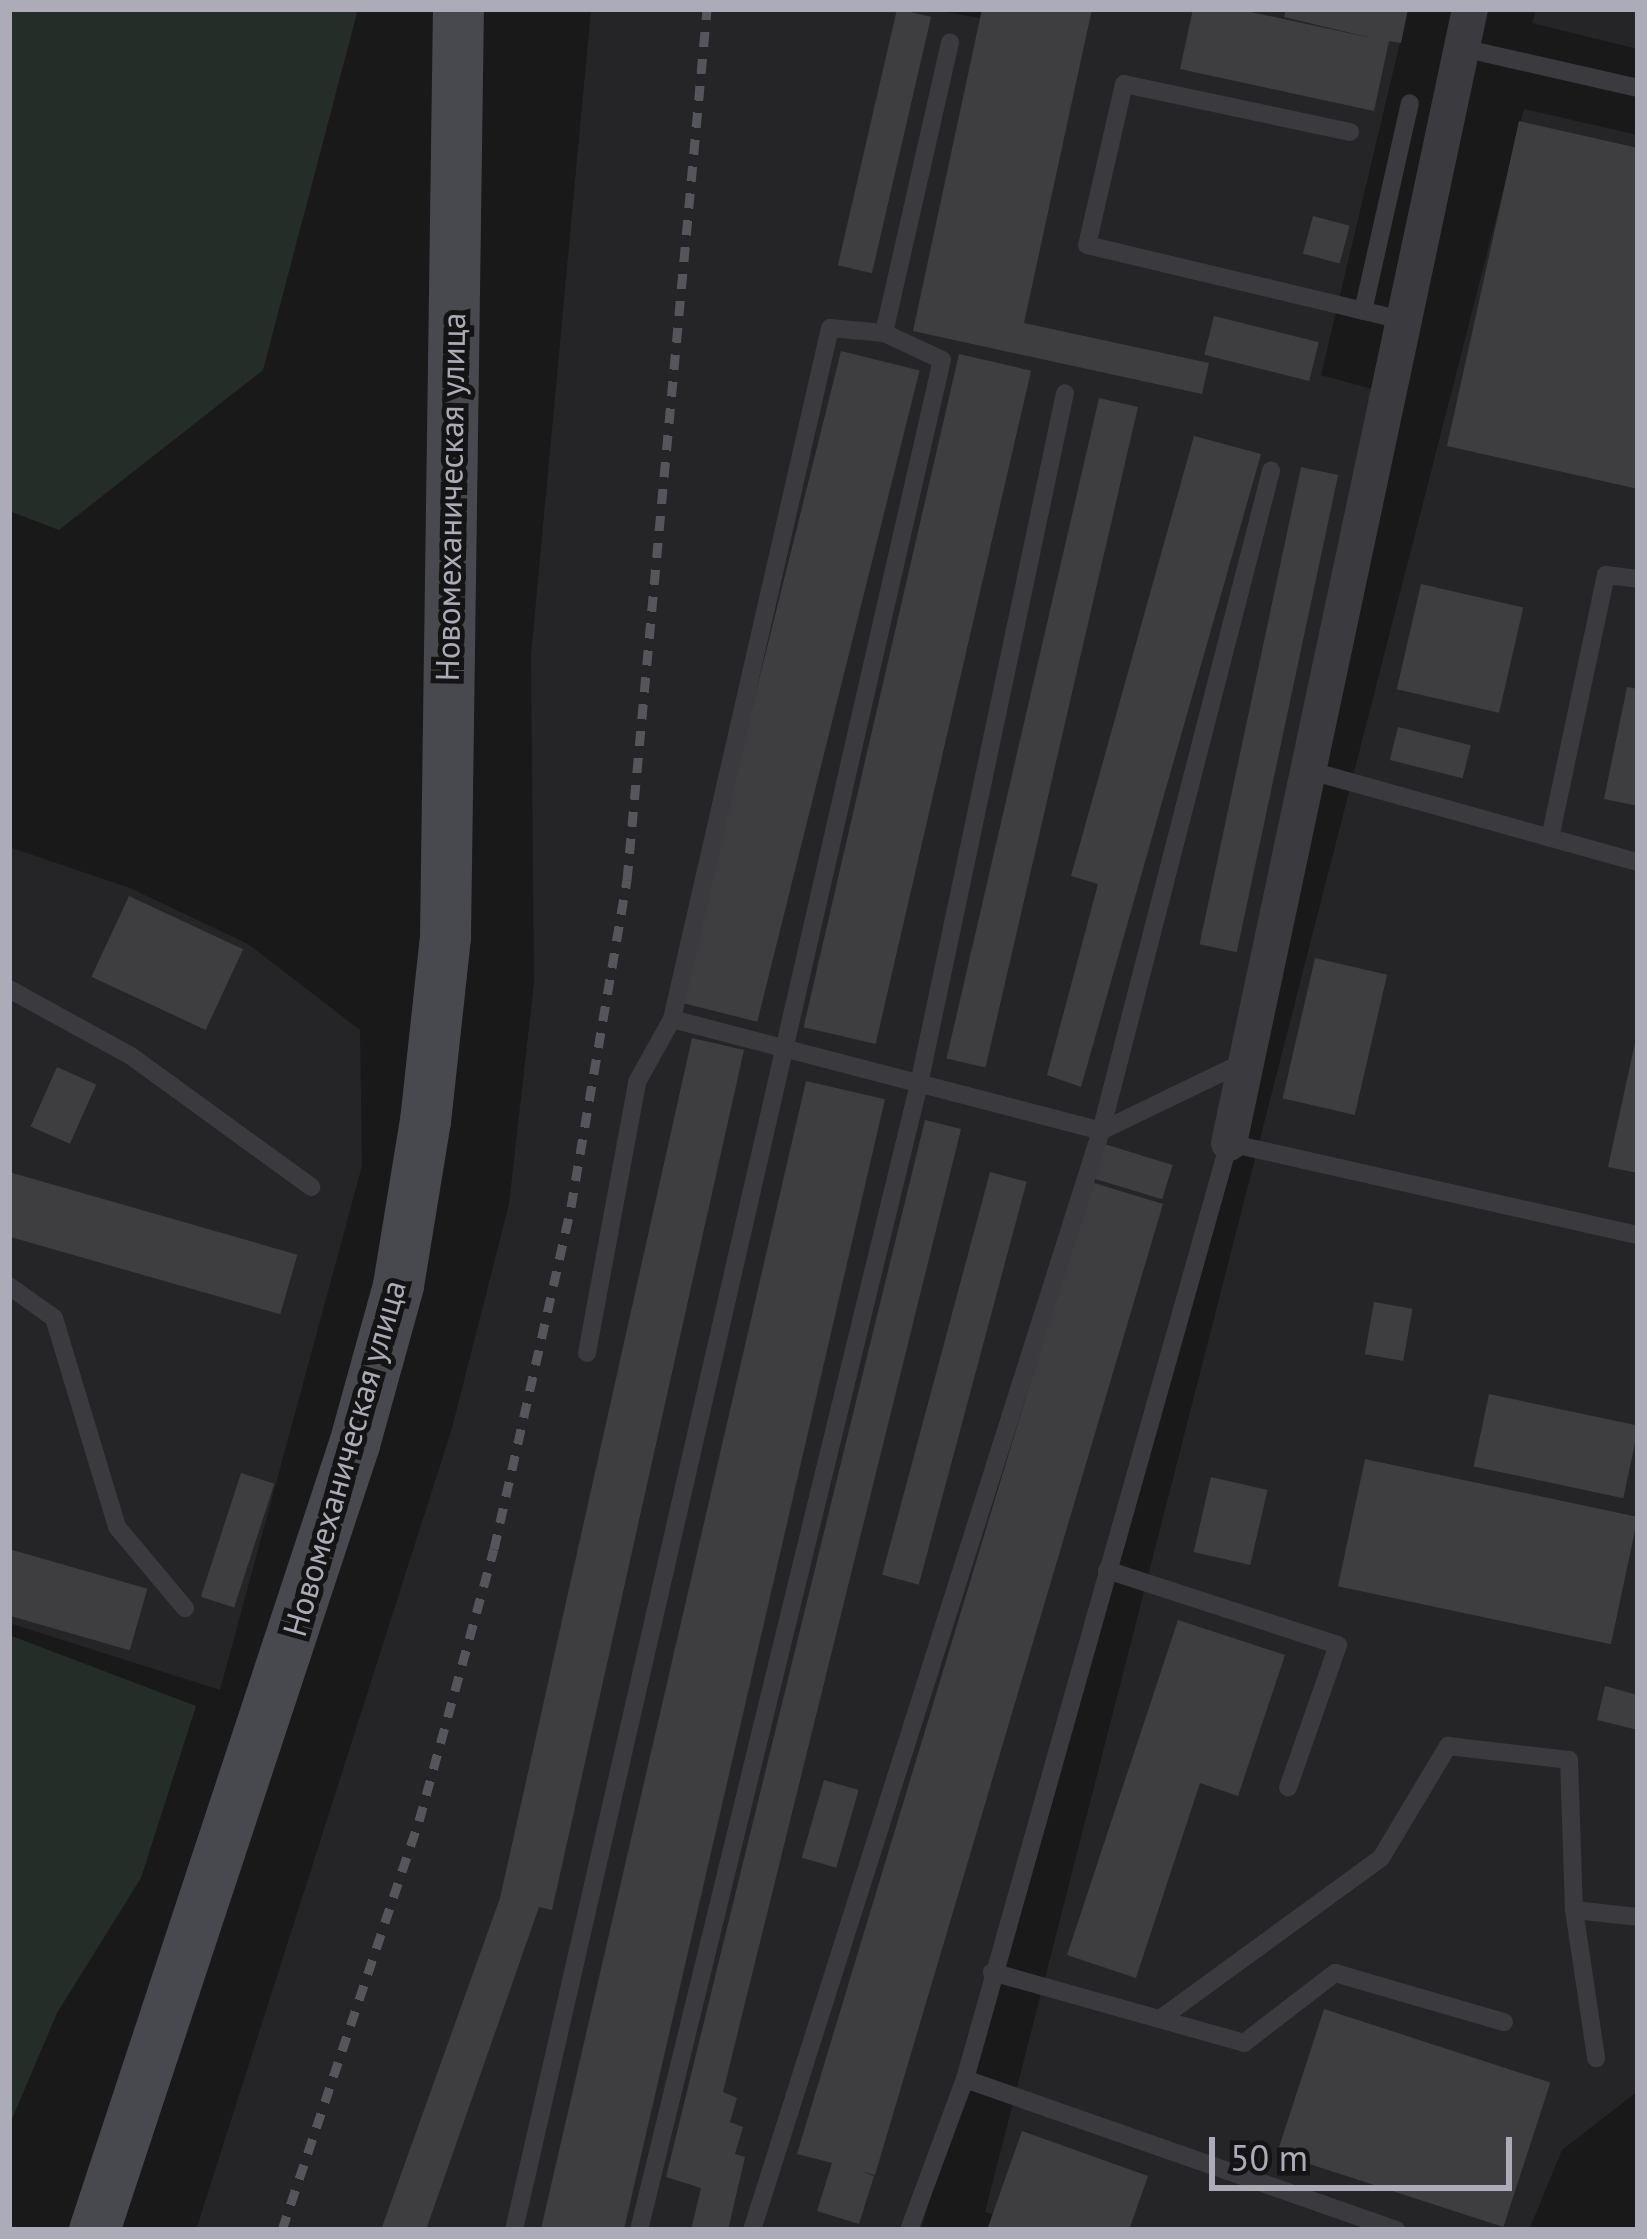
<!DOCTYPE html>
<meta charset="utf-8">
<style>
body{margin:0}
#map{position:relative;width:1647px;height:2239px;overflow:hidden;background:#19191a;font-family:"PT Sans",sans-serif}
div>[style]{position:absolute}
.built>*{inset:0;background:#252527}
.green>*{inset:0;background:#252d28}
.building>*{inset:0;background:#3e3e41;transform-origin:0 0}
.service>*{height:18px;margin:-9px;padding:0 9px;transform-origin:9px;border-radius:9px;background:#3a3a3f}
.minor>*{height:36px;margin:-18px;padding:0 18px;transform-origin:18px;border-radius:18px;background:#3a3a3f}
.secondary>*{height:51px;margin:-25.5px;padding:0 25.5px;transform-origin:25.5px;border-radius:25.5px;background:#48484f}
.rail>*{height:9px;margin-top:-4.5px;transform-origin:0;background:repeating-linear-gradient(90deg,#55555c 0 15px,transparent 0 27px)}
span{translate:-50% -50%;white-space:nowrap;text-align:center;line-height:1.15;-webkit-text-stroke:10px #141415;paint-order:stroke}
.street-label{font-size:33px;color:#acacb9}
.frame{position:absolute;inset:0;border:12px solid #acacb9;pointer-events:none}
.scale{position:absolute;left:1209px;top:2137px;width:303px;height:54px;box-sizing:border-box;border:6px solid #acacb9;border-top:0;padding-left:15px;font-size:36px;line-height:42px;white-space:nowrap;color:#acacb9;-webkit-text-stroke:9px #141415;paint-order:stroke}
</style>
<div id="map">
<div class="built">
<div style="clip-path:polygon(591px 9px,928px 9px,980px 18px,983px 9px,1408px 9px,1321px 375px,1372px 389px,1311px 771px,1203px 1215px,921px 2230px,196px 2230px,452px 1428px,509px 1204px,534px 983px,531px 655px)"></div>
<div style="clip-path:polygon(1536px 9px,1638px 9px,1638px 49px,1532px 23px)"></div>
<div style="clip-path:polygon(1524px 109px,1638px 135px,1638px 2091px,1562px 2150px,1529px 2230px,1053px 2230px,985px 2212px)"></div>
<div style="clip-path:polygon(9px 847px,130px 888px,248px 944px,360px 1030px,362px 1166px,220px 1690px,9px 1623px)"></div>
</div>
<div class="green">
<div style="clip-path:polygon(9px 9px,358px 9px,263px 370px,59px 530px,9px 511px)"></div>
<div style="clip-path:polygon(9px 1635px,196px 1706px,141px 1878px,57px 2013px,9px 2126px)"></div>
</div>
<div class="building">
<div style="left:897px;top:9px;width:35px;height:263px;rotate:13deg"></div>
<div style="clip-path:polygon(982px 9px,1092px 9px,1024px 323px,1209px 363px,1202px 394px,913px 331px)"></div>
<div style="clip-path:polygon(1193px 9px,1237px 9px,1376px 39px,1284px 17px,1286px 9px,1408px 9px,1401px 43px,1389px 41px,1374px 111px,1180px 69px)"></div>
<div style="clip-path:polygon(1519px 121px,1638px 148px,1638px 489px,1447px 446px)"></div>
<div style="left:1313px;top:216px;width:38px;height:39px;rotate:15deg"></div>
<div style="left:1214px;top:316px;width:108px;height:40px;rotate:14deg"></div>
<div style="left:841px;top:351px;width:81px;height:671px;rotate:14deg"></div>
<div style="left:959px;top:354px;width:74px;height:691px;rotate:13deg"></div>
<div style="left:1099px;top:398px;width:40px;height:678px;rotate:13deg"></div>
<div style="clip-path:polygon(1194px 436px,1261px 454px,1081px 1087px,1047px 1075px,1098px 884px,1071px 876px)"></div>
<div style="left:1301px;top:467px;width:38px;height:488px;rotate:12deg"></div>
<div style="left:1421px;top:584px;width:105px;height:108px;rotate:13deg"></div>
<div style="clip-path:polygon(1627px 687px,1638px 689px,1638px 806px,1604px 799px)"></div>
<div style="left:1398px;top:727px;width:75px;height:34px;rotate:14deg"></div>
<div style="left:129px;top:896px;width:126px;height:89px;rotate:25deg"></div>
<div style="left:1315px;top:958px;width:74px;height:144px;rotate:13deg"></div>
<div style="clip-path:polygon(692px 1038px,744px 1050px,552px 1910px,539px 1907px,426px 2230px,381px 2230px,500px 1898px)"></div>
<div style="clip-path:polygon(1636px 1038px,1638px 1038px,1638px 1173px,1608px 1167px)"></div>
<div style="left:57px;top:1067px;width:43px;height:65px;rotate:24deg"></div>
<div style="left:806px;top:1081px;width:81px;height:1179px;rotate:13deg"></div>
<div style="clip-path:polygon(925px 1120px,961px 1129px,723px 2092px,737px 2098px,730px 2122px,743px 2127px,735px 2154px,745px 2157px,728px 2230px,691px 2230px,701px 2188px,666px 2177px)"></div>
<div style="left:1101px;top:1143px;width:75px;height:36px;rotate:17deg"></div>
<div style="left:9px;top:1172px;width:300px;height:62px;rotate:16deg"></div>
<div style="left:990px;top:1172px;width:38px;height:417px;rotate:15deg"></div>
<div style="clip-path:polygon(1091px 1182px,1163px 1204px,875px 2175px,861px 2171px,874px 2176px,859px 2224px,817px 2211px,832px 2163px,797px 2154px)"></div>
<div style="left:1374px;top:1302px;width:39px;height:53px;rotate:10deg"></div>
<div style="left:1489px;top:1394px;width:153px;height:74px;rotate:12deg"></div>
<div style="left:1365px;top:1459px;width:279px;height:130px;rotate:12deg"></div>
<div style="left:241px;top:1473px;width:35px;height:130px;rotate:18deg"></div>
<div style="left:1211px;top:1477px;width:58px;height:77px;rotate:13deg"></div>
<div style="left:9px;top:1549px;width:144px;height:64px;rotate:16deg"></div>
<div style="clip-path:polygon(1178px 1620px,1285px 1655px,1238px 1796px,1200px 1783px,1136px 1978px,1067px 1955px)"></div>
<div style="clip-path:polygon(1605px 1686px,1638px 1695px,1638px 1730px,1597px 1720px)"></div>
<div style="left:824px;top:1780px;width:36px;height:81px;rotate:16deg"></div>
<div style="left:1324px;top:2009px;width:238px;height:152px;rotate:18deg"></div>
<div style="clip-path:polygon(1022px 2131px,1148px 2176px,1129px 2230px,987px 2230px)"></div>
</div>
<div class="service">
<div style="left:1462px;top:48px;width:180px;rotate:12.8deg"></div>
<div style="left:1350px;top:132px;width:231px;rotate:-168deg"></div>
<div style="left:1124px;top:84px;width:165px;rotate:102.9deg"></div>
<div style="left:1087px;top:245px;width:327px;rotate:13.4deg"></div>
<div style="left:1363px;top:311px;width:213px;rotate:-77.3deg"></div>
<div style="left:884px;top:333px;width:54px;rotate:-174.7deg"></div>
<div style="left:830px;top:328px;width:709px;rotate:102.88deg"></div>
<div style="left:672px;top:1019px;width:443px;rotate:14.6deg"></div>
<div style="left:1101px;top:1131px;width:163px;rotate:-25.8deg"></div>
<div style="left:1311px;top:771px;width:339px;rotate:15.6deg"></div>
<div style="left:1550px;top:838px;width:269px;rotate:-78deg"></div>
<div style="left:1606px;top:575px;width:32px;rotate:7deg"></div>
<div style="left:9px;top:989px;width:139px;rotate:28.8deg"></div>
<div style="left:131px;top:1056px;width:223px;rotate:36deg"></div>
<div style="left:9px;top:1286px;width:55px;rotate:35.4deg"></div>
<div style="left:54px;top:1318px;width:218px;rotate:73.2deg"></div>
<div style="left:117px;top:1527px;width:106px;rotate:50deg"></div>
<div style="left:587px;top:1353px;width:276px;rotate:-79.5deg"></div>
<div style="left:637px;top:1082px;width:72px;rotate:-60.9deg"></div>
<div style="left:1107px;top:1570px;width:243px;rotate:18deg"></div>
<div style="left:1338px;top:1645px;width:151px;rotate:109.3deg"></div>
<div style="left:1574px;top:1910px;width:64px;rotate:6.2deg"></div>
<div style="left:992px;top:1972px;width:262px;rotate:15.7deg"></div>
<div style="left:1244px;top:2043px;width:115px;rotate:-37.6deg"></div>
<div style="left:1335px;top:1973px;width:176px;rotate:16.2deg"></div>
<div style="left:1160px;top:2019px;width:273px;rotate:-36.1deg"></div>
<div style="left:1381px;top:1858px;width:131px;rotate:-59.1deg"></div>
<div style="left:1448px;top:1746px;width:122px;rotate:6.6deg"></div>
<div style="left:1569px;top:1760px;width:150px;rotate:88.1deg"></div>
<div style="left:1574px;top:1910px;width:150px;rotate:81.5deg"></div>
<div style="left:965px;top:2079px;width:457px;rotate:19.3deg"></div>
<div style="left:514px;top:2230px;width:1918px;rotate:-77.11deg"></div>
<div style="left:942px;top:360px;width:64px;rotate:-155deg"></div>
<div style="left:884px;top:333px;width:298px;rotate:-77.2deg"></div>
<div style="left:639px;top:2230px;width:1180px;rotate:-76.27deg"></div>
<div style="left:919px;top:1084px;width:706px;rotate:-78.07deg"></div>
<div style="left:752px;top:2230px;width:1153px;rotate:-72.38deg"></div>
<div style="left:1101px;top:1131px;width:682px;rotate:-75.56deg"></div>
<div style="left:909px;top:2230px;width:161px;rotate:-69.7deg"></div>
<div style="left:965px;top:2079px;width:973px;rotate:-74.25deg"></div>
<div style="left:1229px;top:1143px;width:419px;rotate:12.7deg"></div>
</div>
<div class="minor">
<div style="left:1229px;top:1143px;width:1159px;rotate:-78deg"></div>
</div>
<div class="secondary">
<div style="left:94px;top:2230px;width:828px;rotate:-71.7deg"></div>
<div style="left:354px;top:1444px;width:165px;rotate:-74.5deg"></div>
<div style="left:398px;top:1285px;width:166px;rotate:-80.7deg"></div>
<div style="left:425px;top:1121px;width:186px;rotate:-83.8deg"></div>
<div style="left:445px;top:936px;width:927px;rotate:-89.2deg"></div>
</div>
<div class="rail">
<div style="left:282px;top:2230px;width:431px;rotate:-71.5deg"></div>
<div style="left:419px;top:1821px;width:282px;rotate:-74.6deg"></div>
<div style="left:494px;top:1549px;width:351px;rotate:-77.3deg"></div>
<div style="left:571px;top:1207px;width:332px;rotate:-80.3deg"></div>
<div style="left:627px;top:880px;width:875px;rotate:-84.75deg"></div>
</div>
<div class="street-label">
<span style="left:450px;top:497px;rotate:-89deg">Новомеханическая улица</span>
<span style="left:344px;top:1458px;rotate:-74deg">Новомеханическая улица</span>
</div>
<div class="frame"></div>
<div class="scale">50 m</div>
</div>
